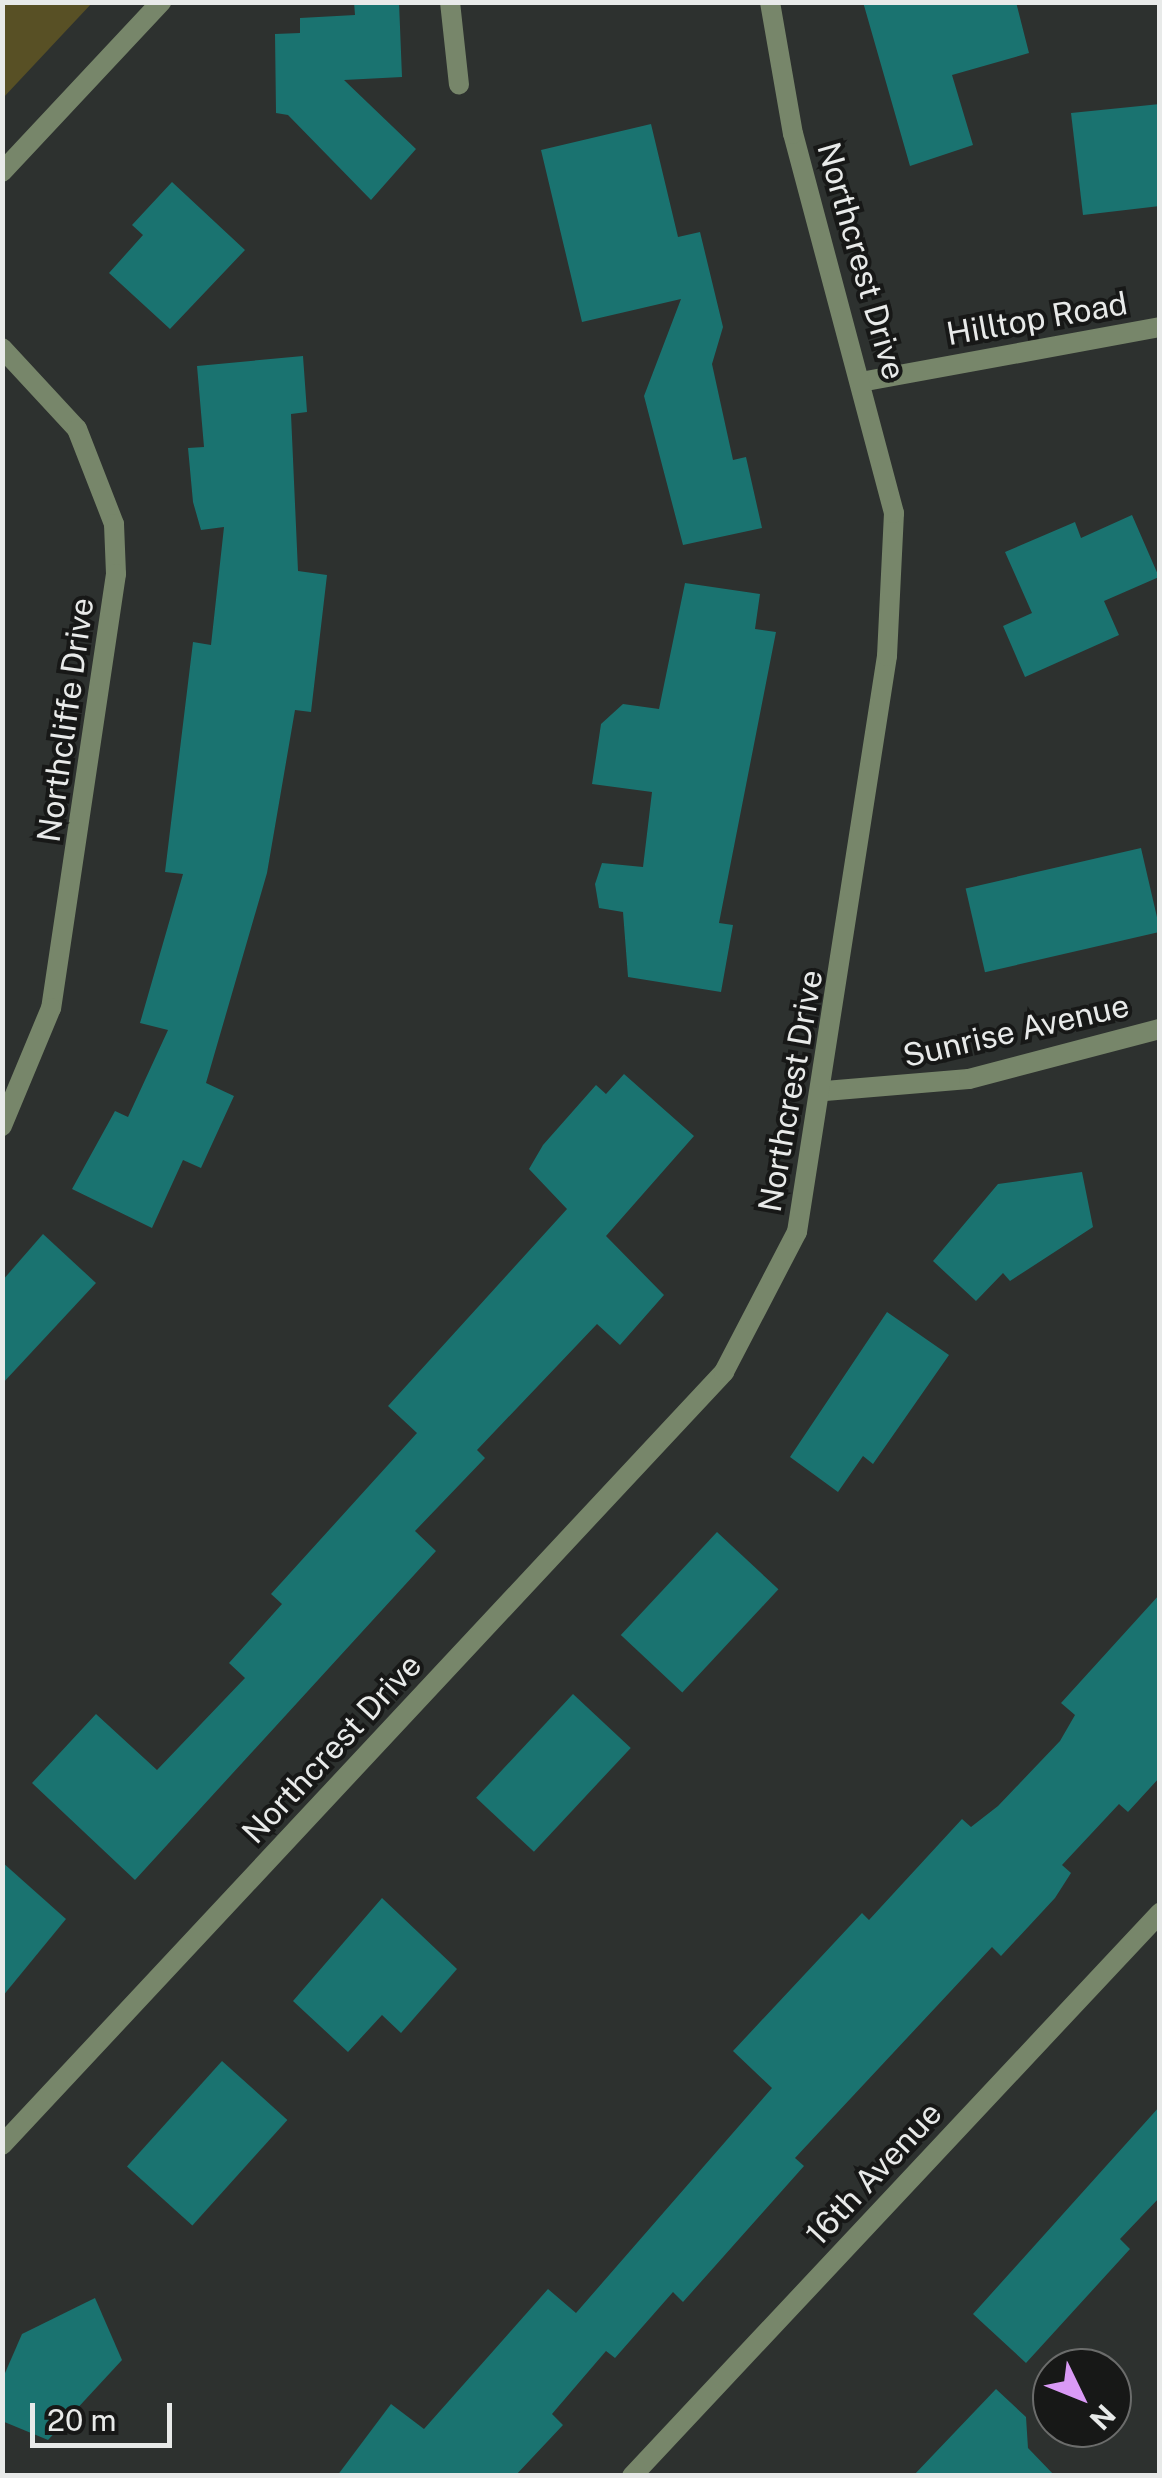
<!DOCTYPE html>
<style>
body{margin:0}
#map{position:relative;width:1162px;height:2478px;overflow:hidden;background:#2d312f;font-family:"Public Sans",sans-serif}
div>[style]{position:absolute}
.green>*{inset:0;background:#585025}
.building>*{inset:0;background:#1a7370;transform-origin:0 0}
.lane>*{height:20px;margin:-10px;padding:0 10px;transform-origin:10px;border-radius:10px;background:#77866a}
.street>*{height:20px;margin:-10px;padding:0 10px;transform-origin:10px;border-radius:10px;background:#77866a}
span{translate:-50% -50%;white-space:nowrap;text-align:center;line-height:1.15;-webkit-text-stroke:8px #171817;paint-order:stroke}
.street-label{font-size:32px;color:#e8eae9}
.frame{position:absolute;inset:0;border:5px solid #e8eae9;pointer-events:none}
.north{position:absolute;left:1032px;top:2348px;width:100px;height:100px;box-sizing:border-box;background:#171817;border:2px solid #6b6c6b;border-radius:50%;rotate:133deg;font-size:28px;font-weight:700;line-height:40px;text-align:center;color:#e8eae9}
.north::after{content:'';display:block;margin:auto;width:35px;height:45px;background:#da9af6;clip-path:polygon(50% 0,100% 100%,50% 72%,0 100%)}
.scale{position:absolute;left:30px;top:2403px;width:142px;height:45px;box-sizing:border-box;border:5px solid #e8eae9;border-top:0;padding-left:12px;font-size:30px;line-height:35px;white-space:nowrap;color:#e8eae9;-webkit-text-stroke:8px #171817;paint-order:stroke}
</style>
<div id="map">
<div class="green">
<div style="clip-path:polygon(3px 2px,92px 3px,3px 98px,2px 3px)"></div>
</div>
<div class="building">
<div style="clip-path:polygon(354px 2px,399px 2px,402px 77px,344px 80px,416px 149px,371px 200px,288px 115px,276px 113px,275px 34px,300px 33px,300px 18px,355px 15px)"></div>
<div style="clip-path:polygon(863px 2px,1016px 2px,1029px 53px,952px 75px,973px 145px,910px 166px)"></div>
<div style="clip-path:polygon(1160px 104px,1160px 206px,1083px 215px,1071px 113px)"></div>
<div style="clip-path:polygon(651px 124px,678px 237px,700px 232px,723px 327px,712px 364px,733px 460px,746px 457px,762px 528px,683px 545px,644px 396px,681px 299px,582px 322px,541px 150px)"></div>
<div style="clip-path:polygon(172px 182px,245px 250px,170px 329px,109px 273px,143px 235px,132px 225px)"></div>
<div style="clip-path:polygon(303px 356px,307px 412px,291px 414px,298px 571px,327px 575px,311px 712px,295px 710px,267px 873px,206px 1083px,234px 1096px,201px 1168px,183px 1160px,152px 1228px,72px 1189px,115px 1111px,128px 1117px,168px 1030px,140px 1023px,183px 874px,165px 872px,193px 642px,211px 645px,224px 527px,201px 530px,193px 502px,188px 448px,204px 447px,197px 366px)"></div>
<div style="clip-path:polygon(1132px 515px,1159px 577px,1104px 601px,1119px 635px,1025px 677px,1003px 626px,1032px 613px,1005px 552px,1075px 522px,1081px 538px)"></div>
<div style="clip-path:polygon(685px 583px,760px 594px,755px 629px,776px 632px,719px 923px,733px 925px,721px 992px,628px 977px,623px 912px,599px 908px,595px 884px,602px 863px,643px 867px,652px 792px,592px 784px,601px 724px,623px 704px,659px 709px)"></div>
<div style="left:1141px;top:848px;width:86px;height:180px;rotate:77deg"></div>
<div style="clip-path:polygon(624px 1074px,694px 1136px,606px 1236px,664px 1295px,620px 1345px,597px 1324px,477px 1450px,485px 1458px,415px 1531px,436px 1551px,135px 1880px,32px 1783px,96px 1714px,157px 1770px,245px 1678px,229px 1663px,282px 1604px,271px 1594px,417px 1433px,388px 1406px,567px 1209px,529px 1169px,543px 1145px,596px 1085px,606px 1094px)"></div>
<div style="clip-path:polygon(1082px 1172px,1093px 1227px,1010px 1281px,1003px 1273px,976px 1301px,933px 1261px,998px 1184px)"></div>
<div style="clip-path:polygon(43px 1234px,96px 1283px,2px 1384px,2px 1281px)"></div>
<div style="clip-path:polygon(887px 1312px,949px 1355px,873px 1464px,863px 1456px,838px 1492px,790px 1457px)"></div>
<div style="left:717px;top:1532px;width:84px;height:141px;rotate:43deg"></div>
<div style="clip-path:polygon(1160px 1594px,1160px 1777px,1128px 1812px,1119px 1804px,1062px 1865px,1071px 1873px,1055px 1898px,1001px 1956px,992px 1947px,795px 2158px,804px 2166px,683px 2302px,673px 2292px,615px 2358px,606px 2351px,552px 2414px,563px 2425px,515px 2476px,337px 2476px,391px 2404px,424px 2429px,548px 2289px,576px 2313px,772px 2088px,733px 2051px,862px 1913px,869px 1920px,962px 1819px,971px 1827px,998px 1806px,1060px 1741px,1075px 1715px,1061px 1703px)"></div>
<div style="left:573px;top:1694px;width:79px;height:142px;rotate:43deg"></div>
<div style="clip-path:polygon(2px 1862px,66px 1919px,2px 1997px)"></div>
<div style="clip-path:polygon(382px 1898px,457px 1969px,401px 2033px,382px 2015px,348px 2052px,293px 2001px)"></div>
<div style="left:222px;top:2061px;width:88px;height:142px;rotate:42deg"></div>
<div style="clip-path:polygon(1160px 2106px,1160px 2197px,1120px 2239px,1130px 2249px,1026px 2363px,973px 2314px)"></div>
<div style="clip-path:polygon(95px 2298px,122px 2360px,48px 2440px,2px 2421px,2px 2380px,22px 2334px)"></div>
<div style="clip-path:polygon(996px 2389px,1026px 2417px,1028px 2448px,1055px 2476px,913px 2476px)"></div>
</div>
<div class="lane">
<div style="left:450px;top:2px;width:83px;rotate:83.8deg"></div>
</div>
<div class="street">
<div style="left:2px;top:172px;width:233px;rotate:-46.9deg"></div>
<div style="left:2px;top:348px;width:110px;rotate:47.2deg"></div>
<div style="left:77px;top:429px;width:102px;rotate:68.7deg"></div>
<div style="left:114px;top:524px;width:50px;rotate:87.7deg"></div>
<div style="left:116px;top:574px;width:439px;rotate:98.5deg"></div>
<div style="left:51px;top:1008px;width:128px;rotate:112.6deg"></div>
<div style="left:866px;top:381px;width:299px;rotate:-10.4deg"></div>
<div style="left:825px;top:1091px;width:144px;rotate:-4.8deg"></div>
<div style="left:969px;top:1079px;width:197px;rotate:-14.7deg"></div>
<div style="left:2px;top:2145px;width:1058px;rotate:-46.95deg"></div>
<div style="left:724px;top:1372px;width:158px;rotate:-62.5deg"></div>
<div style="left:797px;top:1232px;width:583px;rotate:-81.12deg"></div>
<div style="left:887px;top:656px;width:143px;rotate:-87.2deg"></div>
<div style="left:894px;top:513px;width:392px;rotate:-104.9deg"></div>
<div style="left:793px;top:134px;width:134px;rotate:-99.9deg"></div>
<div style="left:632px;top:2476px;width:772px;rotate:-46.84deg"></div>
</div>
<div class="street-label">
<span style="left:861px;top:261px;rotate:74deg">Northcrest Drive</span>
<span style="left:1037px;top:319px;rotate:-10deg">Hilltop Road</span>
<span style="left:66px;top:720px;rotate:-82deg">Northcliffe Drive</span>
<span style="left:1016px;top:1031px;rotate:-13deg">Sunrise Avenue</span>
<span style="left:791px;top:1091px;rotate:-80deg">Northcrest Drive</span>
<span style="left:332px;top:1749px;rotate:-47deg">Northcrest Drive</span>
<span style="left:874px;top:2174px;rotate:-47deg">16th Avenue</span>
</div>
<div class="frame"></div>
<div class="north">N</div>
<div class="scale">20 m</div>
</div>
